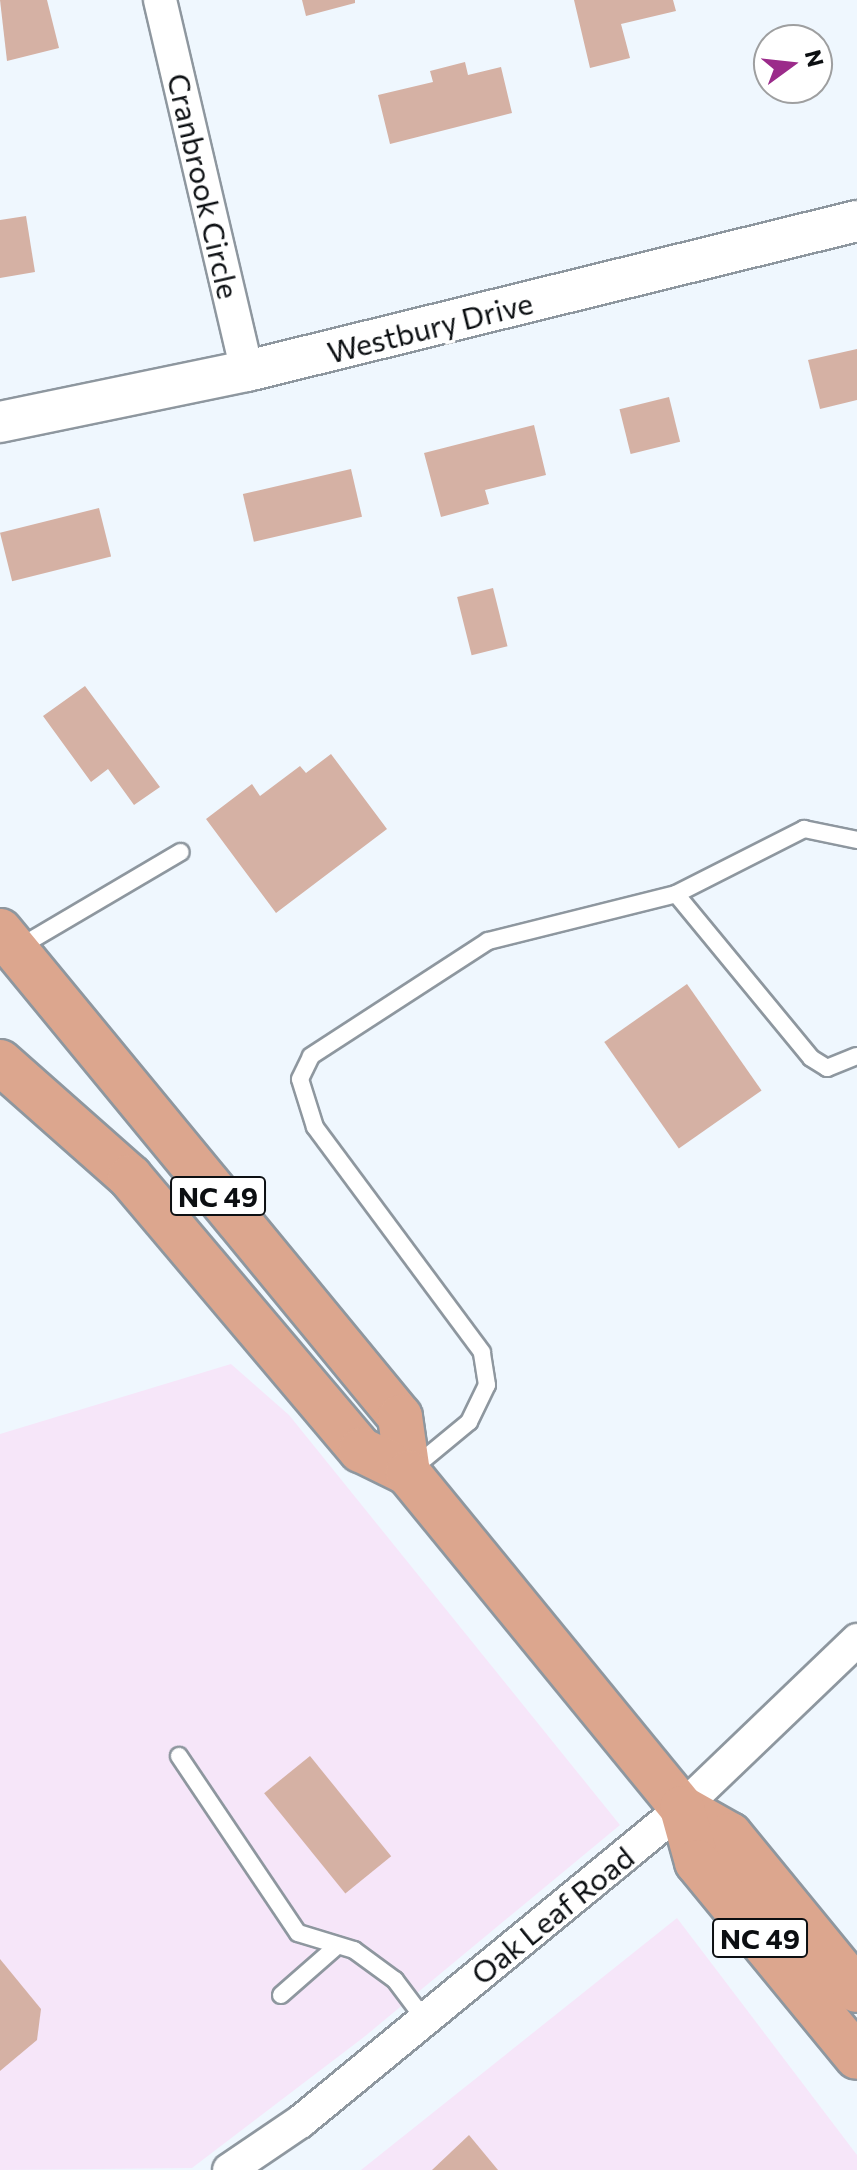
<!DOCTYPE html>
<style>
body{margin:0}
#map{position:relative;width:857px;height:2170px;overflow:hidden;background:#eff7fe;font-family:Commissioner,sans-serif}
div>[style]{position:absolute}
.commercial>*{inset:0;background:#f6e6f9}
.building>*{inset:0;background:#d5b1a4;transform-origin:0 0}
.roads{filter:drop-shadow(2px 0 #8e979f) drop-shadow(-2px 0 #8e979f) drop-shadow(0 2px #8e979f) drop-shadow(0 -2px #8e979f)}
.service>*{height:16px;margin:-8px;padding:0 8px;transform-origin:8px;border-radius:8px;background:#fff}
.minor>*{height:32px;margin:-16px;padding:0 16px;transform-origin:16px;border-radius:16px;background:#fff}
.tertiary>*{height:40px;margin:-20px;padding:0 20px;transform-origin:20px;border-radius:20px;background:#fff}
.primary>*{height:44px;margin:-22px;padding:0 22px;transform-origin:22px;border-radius:22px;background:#dca68e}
span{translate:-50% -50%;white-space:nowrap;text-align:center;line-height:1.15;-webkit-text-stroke:7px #fff;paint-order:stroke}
.shield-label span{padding:2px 6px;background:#fff;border:2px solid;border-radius:6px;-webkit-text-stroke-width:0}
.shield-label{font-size:28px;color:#0c0f12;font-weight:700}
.street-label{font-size:30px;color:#0c0f12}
.north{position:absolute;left:753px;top:24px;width:80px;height:80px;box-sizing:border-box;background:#fff;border:2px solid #9e9fa0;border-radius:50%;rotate:75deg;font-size:22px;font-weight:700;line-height:32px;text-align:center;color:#0c0f12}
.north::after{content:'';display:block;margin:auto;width:28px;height:36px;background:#9b2b8a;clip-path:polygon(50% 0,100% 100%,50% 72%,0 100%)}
</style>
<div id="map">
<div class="commercial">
<div style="clip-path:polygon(231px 1364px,289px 1415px,620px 1825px,364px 2037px,192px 2168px,0 2170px,0 1434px)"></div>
<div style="clip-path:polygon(677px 1918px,857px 2155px,857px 2170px,361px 2170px)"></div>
</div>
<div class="building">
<div style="clip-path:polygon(0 0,47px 0,59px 48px,7px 61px)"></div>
<div style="clip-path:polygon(302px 0,355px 0,355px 3px,306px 16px)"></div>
<div style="clip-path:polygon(574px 0,673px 0,676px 11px,621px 24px,630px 58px,590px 68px)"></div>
<div style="clip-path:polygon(465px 62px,468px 75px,501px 67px,512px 113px,390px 144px,378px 95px,433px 82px,430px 71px)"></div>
<div style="clip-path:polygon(26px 216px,35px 272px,0 278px,0 220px)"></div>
<div style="clip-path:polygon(857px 349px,857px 400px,820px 409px,808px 360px)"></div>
<div style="left:669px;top:397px;width:46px;height:51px;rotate:76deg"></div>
<div style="clip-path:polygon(534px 425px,546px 475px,485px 490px,489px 504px,441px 517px,424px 453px)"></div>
<div style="left:351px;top:469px;width:49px;height:111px;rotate:77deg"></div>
<div style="left:99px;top:508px;width:50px;height:102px;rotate:76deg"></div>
<div style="left:493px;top:588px;width:60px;height:37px;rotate:76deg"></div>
<div style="clip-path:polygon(85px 686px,160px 787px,134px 805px,108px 769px,91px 782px,43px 716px)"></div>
<div style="clip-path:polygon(331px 754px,387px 829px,276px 913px,206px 819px,252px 784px,260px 796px,300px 766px,306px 773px)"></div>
<div style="left:687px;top:984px;width:130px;height:101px;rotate:55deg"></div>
<div style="left:310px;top:1756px;width:129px;height:59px;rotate:51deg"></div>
<div style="clip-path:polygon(0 1959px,41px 2009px,37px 2040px,0 2071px)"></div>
<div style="clip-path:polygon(469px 2135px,498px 2170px,432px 2170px)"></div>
</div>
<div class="roads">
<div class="service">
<div style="left:676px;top:894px;width:212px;rotate:50.5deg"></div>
<div style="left:811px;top:1058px;width:19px;rotate:32deg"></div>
<div style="left:827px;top:1068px;width:32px;rotate:-22deg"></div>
<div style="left:16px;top:949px;width:191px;rotate:-30.5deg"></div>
<div style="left:412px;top:1469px;width:74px;rotate:-39.5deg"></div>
<div style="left:469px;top:1422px;width:41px;rotate:-64.1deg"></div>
<div style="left:487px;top:1385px;width:33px;rotate:-99deg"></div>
<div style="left:482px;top:1352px;width:280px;rotate:-126.6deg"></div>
<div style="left:315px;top:1127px;width:50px;rotate:-107.4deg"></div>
<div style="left:300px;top:1079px;width:25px;rotate:-64deg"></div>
<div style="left:311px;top:1056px;width:211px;rotate:-33deg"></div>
<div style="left:488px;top:941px;width:194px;rotate:-14deg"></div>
<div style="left:676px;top:894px;width:144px;rotate:-26.9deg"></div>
<div style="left:804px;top:829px;width:54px;rotate:11.7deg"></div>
<div style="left:179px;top:1756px;width:213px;rotate:56.1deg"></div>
<div style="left:298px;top:1933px;width:59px;rotate:16.9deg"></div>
<div style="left:354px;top:1950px;width:51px;rotate:36.2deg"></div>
<div style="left:395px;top:1980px;width:50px;rotate:53.1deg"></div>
<div style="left:281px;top:1995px;width:74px;rotate:-41.2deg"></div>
</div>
<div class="minor">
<div style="left:160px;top:0;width:381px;rotate:76.8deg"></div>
<div style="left:229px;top:2170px;width:86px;rotate:-34.1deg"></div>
<div style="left:300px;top:2122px;width:494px;rotate:-39.4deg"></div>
<div style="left:682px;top:1808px;width:243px;rotate:-43.8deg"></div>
</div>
<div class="tertiary">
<div style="left:0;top:422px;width:252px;rotate:-11.7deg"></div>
<div style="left:247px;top:371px;width:628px;rotate:-13.82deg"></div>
</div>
<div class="primary">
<div style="left:0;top:931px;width:629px;rotate:50.54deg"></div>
<div style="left:400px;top:1417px;width:57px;rotate:81.9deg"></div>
<div style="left:0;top:1062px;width:174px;rotate:41.5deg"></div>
<div style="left:130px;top:1177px;width:358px;rotate:49.8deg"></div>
<div style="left:361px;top:1450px;width:52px;rotate:26.1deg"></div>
<div style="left:408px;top:1473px;width:433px;rotate:50.7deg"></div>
<div style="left:682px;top:1808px;width:55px;rotate:29.4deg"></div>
<div style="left:730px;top:1835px;width:200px;rotate:50.7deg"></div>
<div style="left:682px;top:1808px;width:56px;rotate:74.5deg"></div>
<div style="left:697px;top:1862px;width:252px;rotate:50.6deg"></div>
</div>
</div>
<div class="shield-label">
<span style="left:218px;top:1196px">NC 49</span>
<span style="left:760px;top:1938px">NC 49</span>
</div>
<div class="street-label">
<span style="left:204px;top:186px;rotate:77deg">Cranbrook Circle</span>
<span style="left:430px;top:327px;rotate:-14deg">Westbury Drive</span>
<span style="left:552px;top:1915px;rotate:-39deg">Oak Leaf Road</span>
</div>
<div class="north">N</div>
</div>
